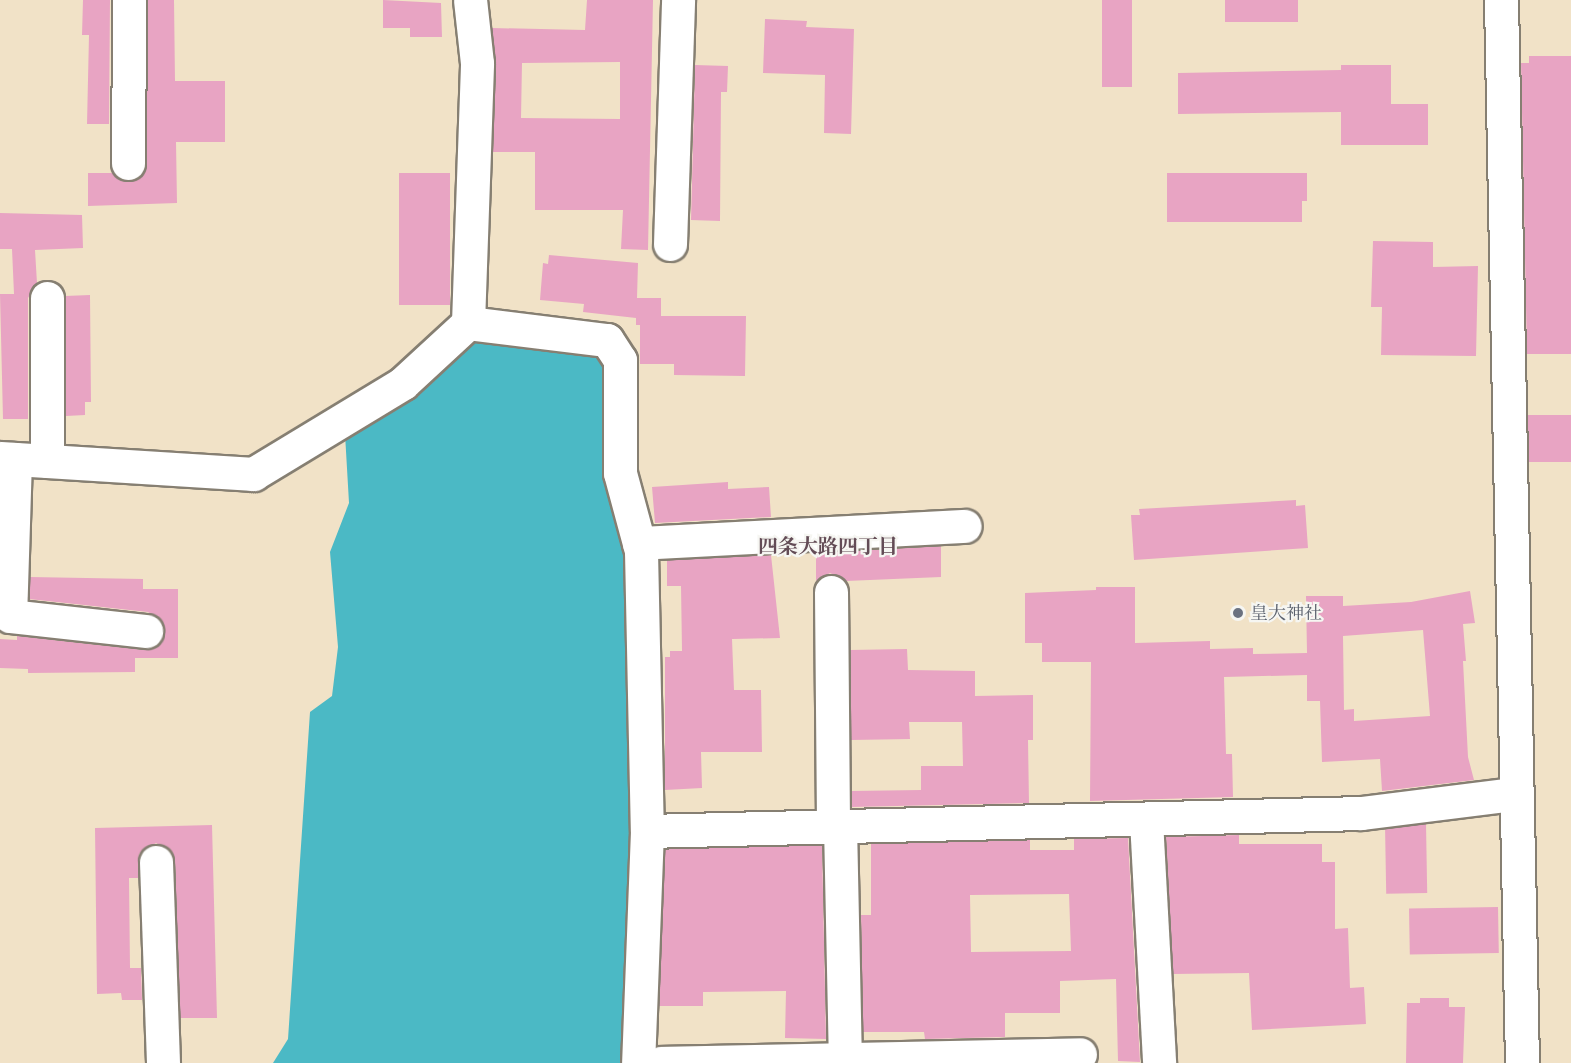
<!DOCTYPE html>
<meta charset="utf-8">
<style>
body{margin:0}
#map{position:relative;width:1571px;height:1063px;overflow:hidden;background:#f1e2c7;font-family:"IM FELL Great Primer","Noto Serif JP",serif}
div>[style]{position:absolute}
.water>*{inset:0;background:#4bb9c5}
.building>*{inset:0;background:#e8a4c3;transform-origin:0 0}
.roads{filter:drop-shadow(2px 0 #867f72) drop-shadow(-2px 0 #867f72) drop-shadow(0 2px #867f72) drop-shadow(0 -2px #867f72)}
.minor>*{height:33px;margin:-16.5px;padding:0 16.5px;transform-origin:16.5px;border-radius:16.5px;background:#fff}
.dots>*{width:16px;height:16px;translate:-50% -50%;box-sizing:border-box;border:3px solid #f6f6f2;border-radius:50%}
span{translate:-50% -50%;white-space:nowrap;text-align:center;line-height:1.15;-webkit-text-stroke:4.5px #f6f6f2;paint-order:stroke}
.worship-label{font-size:18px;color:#5b616d}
.left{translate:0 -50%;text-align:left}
.neighbourhood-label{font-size:20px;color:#634c56;font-weight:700}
</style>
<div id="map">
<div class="water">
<div style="clip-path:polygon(475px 335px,597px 353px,609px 364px,635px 559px,628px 1063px,273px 1063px,288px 1039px,310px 712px,332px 696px,338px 647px,330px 552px,349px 503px,345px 434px,410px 398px)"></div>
</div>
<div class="building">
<div style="clip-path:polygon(83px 0,110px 0,109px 124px,87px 124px,89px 35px,82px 35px)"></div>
<div style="clip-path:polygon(148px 0,174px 0,175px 81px,225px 81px,225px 142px,176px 142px,177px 203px,88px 206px,88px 173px,112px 173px,128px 182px,144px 172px)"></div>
<div style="clip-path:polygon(383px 0,441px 3px,442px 37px,410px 37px,410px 28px,383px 28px)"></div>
<div style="clip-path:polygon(evenodd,587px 0,653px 0,648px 250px,621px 249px,623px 210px,535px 210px,535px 152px,493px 152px,496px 63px,492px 28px,585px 30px,587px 0,620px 62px,620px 119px,521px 118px,522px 63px,620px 62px)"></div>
<div style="left:1102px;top:0;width:30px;height:87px"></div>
<div style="left:1225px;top:0;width:73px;height:22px"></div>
<div style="clip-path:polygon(765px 19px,807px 21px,806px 27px,854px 29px,851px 134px,824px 133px,825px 75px,763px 73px)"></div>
<div style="clip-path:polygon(1529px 56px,1571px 56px,1571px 354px,1527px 354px,1521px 63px,1529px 63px)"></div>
<div style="clip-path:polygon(695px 65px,728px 66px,727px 92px,721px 92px,720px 221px,691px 220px)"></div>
<div style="clip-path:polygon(1341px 65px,1391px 65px,1391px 104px,1428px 104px,1428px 145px,1341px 145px,1341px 112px,1178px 114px,1178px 73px,1341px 70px)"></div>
<div style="left:399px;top:173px;width:51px;height:132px"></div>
<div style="clip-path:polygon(1167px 173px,1307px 173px,1307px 201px,1302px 201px,1302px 222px,1167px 222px)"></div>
<div style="clip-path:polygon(0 213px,82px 215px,83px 248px,35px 250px,37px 283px,28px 298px,28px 419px,3px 419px,0 294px,14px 294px,12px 249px,0 249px)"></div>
<div style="clip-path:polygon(1373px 241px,1433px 242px,1433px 267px,1478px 266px,1476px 356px,1381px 355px,1382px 307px,1371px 307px)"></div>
<div style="clip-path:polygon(549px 255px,638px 263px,637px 298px,661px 298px,661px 316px,746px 316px,745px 376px,674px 375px,674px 364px,640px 364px,640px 325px,636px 325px,636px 318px,583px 312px,584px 304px,540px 300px,543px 263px,548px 264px)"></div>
<div style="clip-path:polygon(90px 295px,91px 402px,85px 402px,85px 415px,66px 416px,65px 296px)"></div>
<div style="left:1571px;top:415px;width:47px;height:43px;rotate:90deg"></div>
<div style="clip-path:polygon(728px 482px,728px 489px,769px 487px,771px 517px,655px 523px,652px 487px)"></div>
<div style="clip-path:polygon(1296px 500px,1296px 506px,1305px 505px,1308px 548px,1134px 560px,1131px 515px,1140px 515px,1139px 509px)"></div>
<div style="clip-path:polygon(941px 546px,941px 577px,846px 581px,830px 573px,816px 581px,816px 553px)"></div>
<div style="clip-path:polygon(771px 555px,780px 638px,732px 639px,734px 690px,761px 690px,762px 752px,701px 752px,702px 788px,665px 790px,665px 657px,670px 657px,670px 651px,682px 651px,681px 586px,667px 586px,667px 560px)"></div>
<div style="clip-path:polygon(30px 577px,143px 579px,143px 589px,178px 589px,178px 658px,135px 658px,135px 672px,28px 673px,28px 669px,0 668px,0 639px,17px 640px,17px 636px,144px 650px,154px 648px,164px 634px,163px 623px,148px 612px,29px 599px)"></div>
<div style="clip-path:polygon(evenodd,1096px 587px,1135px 587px,1135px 643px,1210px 641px,1210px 649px,1253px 648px,1253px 654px,1307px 653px,1306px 596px,1343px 596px,1343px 606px,1411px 602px,1470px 591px,1475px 623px,1463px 624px,1466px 661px,1463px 661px,1468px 757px,1474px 780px,1382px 791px,1380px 759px,1322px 762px,1320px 701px,1307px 701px,1307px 675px,1224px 677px,1226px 754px,1232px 754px,1233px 797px,1090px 801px,1091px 662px,1042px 662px,1042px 643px,1025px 643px,1025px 593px,1096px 590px,1096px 587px,1423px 630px,1430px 716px,1354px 721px,1354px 709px,1344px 710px,1343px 636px,1423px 630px)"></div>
<div style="clip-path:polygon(907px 649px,908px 670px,975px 671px,975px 696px,1033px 695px,1033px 740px,1028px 740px,1029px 803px,852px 807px,851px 791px,921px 790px,921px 766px,963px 766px,962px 722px,909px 722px,910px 739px,851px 740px,850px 650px)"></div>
<div style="left:1426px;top:824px;width:69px;height:41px;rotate:89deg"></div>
<div style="clip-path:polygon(212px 825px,217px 1018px,180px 1018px,175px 861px,172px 852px,156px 843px,139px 854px,138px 878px,129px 878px,130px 968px,141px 968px,142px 1000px,122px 1000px,121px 993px,97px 994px,95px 828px)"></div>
<div style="clip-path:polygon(1239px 835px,1239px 844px,1322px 844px,1322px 862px,1335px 862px,1335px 929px,1348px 928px,1350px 988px,1364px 987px,1366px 1024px,1252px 1030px,1249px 973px,1173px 974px,1166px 837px)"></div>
<div style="clip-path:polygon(evenodd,1128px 838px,1140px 1062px,1118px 1061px,1116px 979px,1060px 981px,1060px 1013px,1005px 1013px,1005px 1037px,925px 1039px,924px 1032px,863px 1032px,861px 915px,871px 915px,871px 844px,1030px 840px,1030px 850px,1074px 850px,1074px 839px,1128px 838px,1069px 894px,1071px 951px,971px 952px,970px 895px,1069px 894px)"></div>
<div style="clip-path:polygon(822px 845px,826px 1039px,785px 1038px,786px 991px,703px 992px,703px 1006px,659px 1006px,665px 849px)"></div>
<div style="left:1498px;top:907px;width:46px;height:89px;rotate:89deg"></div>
<div style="clip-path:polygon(1420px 998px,1449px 998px,1449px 1007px,1465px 1007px,1463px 1063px,1406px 1063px,1407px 1003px,1420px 1003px)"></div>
</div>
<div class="roads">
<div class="minor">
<div style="left:1501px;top:0;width:1063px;rotate:88.87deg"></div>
<div style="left:128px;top:163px;width:163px;rotate:-89.6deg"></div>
<div style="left:670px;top:244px;width:244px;rotate:-88.1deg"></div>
<div style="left:47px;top:298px;width:163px;rotate:90deg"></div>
<div style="left:468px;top:323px;width:260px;rotate:-88deg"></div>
<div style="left:477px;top:63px;width:63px;rotate:-96.3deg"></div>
<div style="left:0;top:458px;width:254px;rotate:3.6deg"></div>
<div style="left:253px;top:474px;width:175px;rotate:-31.2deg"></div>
<div style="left:403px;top:383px;width:88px;rotate:-42.7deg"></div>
<div style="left:468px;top:323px;width:140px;rotate:7deg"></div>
<div style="left:607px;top:340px;width:24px;rotate:57deg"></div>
<div style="left:620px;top:360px;width:113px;rotate:90deg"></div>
<div style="left:620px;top:473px;width:81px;rotate:74.9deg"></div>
<div style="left:641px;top:551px;width:280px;rotate:88.8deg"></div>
<div style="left:647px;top:831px;width:232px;rotate:92.2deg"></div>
<div style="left:15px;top:459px;width:157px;rotate:91.8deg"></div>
<div style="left:10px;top:616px;width:137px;rotate:6.3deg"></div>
<div style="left:639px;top:543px;width:326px;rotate:-3deg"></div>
<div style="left:831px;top:592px;width:234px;rotate:89.5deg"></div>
<div style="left:1146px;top:820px;width:243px;rotate:86.9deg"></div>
<div style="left:840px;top:825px;width:234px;rotate:88.8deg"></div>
<div style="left:647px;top:831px;width:714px;rotate:-1.44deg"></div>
<div style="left:1361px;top:813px;width:154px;rotate:-7.1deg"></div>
<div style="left:156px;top:862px;width:201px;rotate:88deg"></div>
<div style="left:661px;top:1063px;width:419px;rotate:-1.2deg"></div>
</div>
</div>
<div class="dots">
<div style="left:1238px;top:613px;background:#6b7280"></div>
</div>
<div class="worship-label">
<span class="left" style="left:1250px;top:613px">皇大神社</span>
</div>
<div class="neighbourhood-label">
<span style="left:828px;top:546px">四条大路四丁目</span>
</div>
</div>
